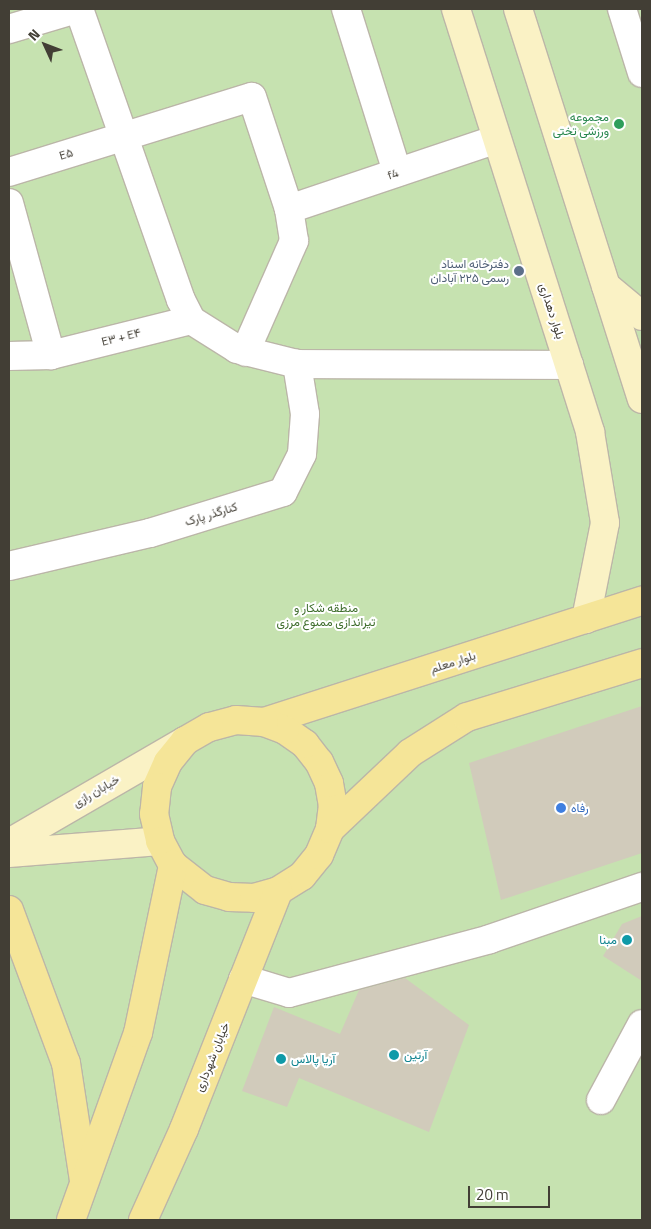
<!DOCTYPE html>
<meta charset="utf-8">
<style>
body{margin:0}
#map{position:relative;width:651px;height:1229px;overflow:hidden;background:#f0eee4;font-family:"Titillium Web",Vazirmatn,sans-serif}
div>[style]{position:absolute}
.green>*{inset:0;background:#c6e2b0;transform-origin:0 0}
.building>*{inset:0;background:#d1cbbb}
.roads{filter:drop-shadow(1px 0 #bbb6a8) drop-shadow(-1px 0 #bbb6a8) drop-shadow(0 1px #bbb6a8) drop-shadow(0 -1px #bbb6a8)}
.street>*{height:28px;margin:-14px;padding:0 14px;transform-origin:14px;border-radius:14px;background:#fff}
.secondary>*{height:28px;margin:-14px;padding:0 14px;transform-origin:14px;border-radius:14px;background:#faf2c5}
.primary>*{height:28px;margin:-14px;padding:0 14px;transform-origin:14px;border-radius:14px;background:#f5e598}
.dots>*{width:14px;height:14px;translate:-50% -50%;box-sizing:border-box;border:2px solid #fff;border-radius:50%}
span{translate:-50% -50%;white-space:nowrap;text-align:center;line-height:1.15;-webkit-text-stroke:4px #fff;paint-order:stroke}
.leisure-label{font-size:12px;color:#27864d}
.right{translate:-100% -50%;text-align:right}
.street-label{font-size:12px;color:#423e35}
.service-label{font-size:12px;color:#4e5e75}
.park-label{font-size:12px;color:#3f6e2d}
.shop-label{font-size:12px;color:#366cbe}
.left{translate:0 -50%;text-align:left}
.culture-label{font-size:12px;color:#0d838f}
.frame{position:absolute;inset:0;border:10px solid #423e35;pointer-events:none}
.north{position:absolute;left:20px;top:20px;width:50px;height:50px;-webkit-text-stroke:4px #fff;paint-order:stroke;rotate:313deg;font-size:14px;font-weight:700;line-height:20px;text-align:center;color:#423e35}
.north::after{content:'';display:block;margin:auto;width:18px;height:22px;background:#423e35;clip-path:polygon(50% 0,100% 100%,50% 72%,0 100%)}
.scale{position:absolute;left:468px;top:1186px;width:82px;height:22px;box-sizing:border-box;border:2px solid #423e35;border-top:0;padding-left:6px;font-size:15px;line-height:18px;white-space:nowrap;color:#423e35;-webkit-text-stroke:4px #fff;paint-order:stroke}
</style>
<div id="map">
<div class="green">
<div style="left:9px;top:9px;width:633px;height:1211px"></div>
</div>
<div class="building">
<div style="clip-path:polygon(642px 706px,642px 853px,501px 900px,469px 763px)"></div>
<div style="clip-path:polygon(642px 916px,642px 981px,603px 956px,622px 924px)"></div>
<div style="clip-path:polygon(405px 978px,469px 1025px,429px 1132px,299px 1078px,287px 1107px,242px 1091px,274px 1007px,340px 1034px,359px 990px)"></div>
</div>
<div class="roads">
<div class="street">
<div style="left:79px;top:9px;width:308px;rotate:70.7deg"></div>
<div style="left:181px;top:300px;width:22px;rotate:63deg"></div>
<div style="left:191px;top:320px;width:54px;rotate:32.2deg"></div>
<div style="left:237px;top:349px;width:62px;rotate:14deg"></div>
<div style="left:297px;top:364px;width:272px;rotate:0.2deg"></div>
<div style="left:346px;top:9px;width:171px;rotate:72.6deg"></div>
<div style="left:622px;top:9px;width:67px;rotate:72.6deg"></div>
<div style="left:9px;top:29px;width:70px;rotate:-16.6deg"></div>
<div style="left:9px;top:172px;width:254px;rotate:-17.2deg"></div>
<div style="left:252px;top:97px;width:118px;rotate:71.7deg"></div>
<div style="left:289px;top:209px;width:32px;rotate:81deg"></div>
<div style="left:294px;top:241px;width:121px;rotate:113.8deg"></div>
<div style="left:9px;top:203px;width:158px;rotate:74.6deg"></div>
<div style="left:289px;top:209px;width:219px;rotate:-18.6deg"></div>
<div style="left:9px;top:356px;width:42px;rotate:-1.4deg"></div>
<div style="left:51px;top:355px;width:144px;rotate:-14deg"></div>
<div style="left:9px;top:566px;width:145px;rotate:-13.2deg"></div>
<div style="left:150px;top:533px;width:139px;rotate:-17.1deg"></div>
<div style="left:283px;top:492px;width:42px;rotate:-63.4deg"></div>
<div style="left:302px;top:454px;width:40px;rotate:-85.7deg"></div>
<div style="left:305px;top:414px;width:51px;rotate:-99.1deg"></div>
<div style="left:243px;top:979px;width:48px;rotate:16.9deg"></div>
<div style="left:289px;top:993px;width:208px;rotate:-15deg"></div>
<div style="left:490px;top:939px;width:161px;rotate:-18.9deg"></div>
<div style="left:601px;top:1100px;width:86px;rotate:-61.7deg"></div>
</div>
<div class="secondary">
<div style="left:456px;top:9px;width:444px;rotate:72.4deg"></div>
<div style="left:590px;top:432px;width:92px;rotate:80.6deg"></div>
<div style="left:605px;top:523px;width:98px;rotate:101.2deg"></div>
<div style="left:518px;top:9px;width:409px;rotate:72.4deg"></div>
<div style="left:606px;top:286px;width:47px;rotate:39.8deg"></div>
<div style="left:9px;top:843px;width:203px;rotate:-30.1deg"></div>
<div style="left:9px;top:853px;width:151px;rotate:-4.5deg"></div>
</div>
<div class="primary">
<div style="left:264px;top:722px;width:397px;rotate:-17.8deg"></div>
<div style="left:330px;top:829px;width:23px;rotate:-83deg"></div>
<div style="left:333px;top:806px;width:23px;rotate:-100deg"></div>
<div style="left:329px;top:783px;width:23px;rotate:-115deg"></div>
<div style="left:319px;top:762px;width:23px;rotate:-128deg"></div>
<div style="left:305px;top:744px;width:24px;rotate:-145deg"></div>
<div style="left:285px;top:730px;width:22px;rotate:-159deg"></div>
<div style="left:264px;top:722px;width:28px;rotate:-176deg"></div>
<div style="left:236px;top:720px;width:28px;rotate:165deg"></div>
<div style="left:209px;top:727px;width:28px;rotate:150deg"></div>
<div style="left:185px;top:741px;width:27px;rotate:129deg"></div>
<div style="left:168px;top:762px;width:27px;rotate:114deg"></div>
<div style="left:157px;top:787px;width:27px;rotate:96deg"></div>
<div style="left:154px;top:814px;width:28px;rotate:77deg"></div>
<div style="left:160px;top:841px;width:27px;rotate:62deg"></div>
<div style="left:173px;top:865px;width:41px;rotate:38deg"></div>
<div style="left:205px;top:890px;width:25px;rotate:16deg"></div>
<div style="left:229px;top:897px;width:25px;rotate:2deg"></div>
<div style="left:254px;top:898px;width:25px;rotate:-16deg"></div>
<div style="left:278px;top:891px;width:28px;rotate:-32deg"></div>
<div style="left:302px;top:876px;width:27px;rotate:-51deg"></div>
<div style="left:319px;top:855px;width:28px;rotate:-67deg"></div>
<div style="left:330px;top:829px;width:110px;rotate:-43.5deg"></div>
<div style="left:410px;top:753px;width:67px;rotate:-32.3deg"></div>
<div style="left:467px;top:717px;width:183px;rotate:-17.1deg"></div>
<div style="left:9px;top:910px;width:163px;rotate:69.6deg"></div>
<div style="left:66px;top:1063px;width:119px;rotate:81.3deg"></div>
<div style="left:71px;top:1220px;width:199px;rotate:-70.3deg"></div>
<div style="left:138px;top:1033px;width:172px;rotate:-78.2deg"></div>
<div style="left:143px;top:1220px;width:100px;rotate:-65.7deg"></div>
<div style="left:184px;top:1129px;width:256px;rotate:-68.4deg"></div>
</div>
</div>
<div class="dots">
<div style="left:619px;top:124px;background:#2e9e5b"></div>
<div style="left:519px;top:271px;background:#5c6f8a"></div>
<div style="left:561px;top:808px;background:#3f7fe0"></div>
<div style="left:627px;top:940px;background:#0f9aa8"></div>
<div style="left:394px;top:1055px;background:#0f9aa8"></div>
<div style="left:281px;top:1059px;background:#0f9aa8"></div>
</div>
<div class="leisure-label">
<span class="right" style="left:609px;top:124px">مجموعه<br>ورزشی تختی</span>
</div>
<div class="street-label">
<span style="left:66px;top:154px;rotate:-17deg">E۵</span>
<span style="left:393px;top:174px;rotate:-19deg">f4</span>
<span style="left:552px;top:311px;rotate:72deg">بلوار دهداری</span>
<span style="left:121px;top:337px;rotate:-14deg">E۳ + E۴</span>
<span style="left:211px;top:514px;rotate:-17deg">کنارگذر پارک</span>
<span style="left:453px;top:662px;rotate:-18deg">بلوار معلم</span>
<span style="left:96px;top:791px;rotate:-30deg">خیابان رازی</span>
<span style="left:212px;top:1057px;rotate:-68deg">خیابان شهرداری</span>
</div>
<div class="service-label">
<span class="right" style="left:509px;top:271px">دفترخانه اسناد<br>رسمی ۲۲۵ آبادان</span>
</div>
<div class="park-label">
<span style="left:326px;top:615px">منطقه شکار و<br>تیراندازی ممنوع مرزی</span>
</div>
<div class="shop-label">
<span class="left" style="left:571px;top:808px">رفاه</span>
</div>
<div class="culture-label">
<span class="right" style="left:617px;top:940px">مبنا</span>
<span class="left" style="left:404px;top:1055px">آرتین</span>
<span class="left" style="left:291px;top:1059px">آریا پالاس</span>
</div>
<div class="frame"></div>
<div class="north">N</div>
<div class="scale">20 m</div>
</div>
